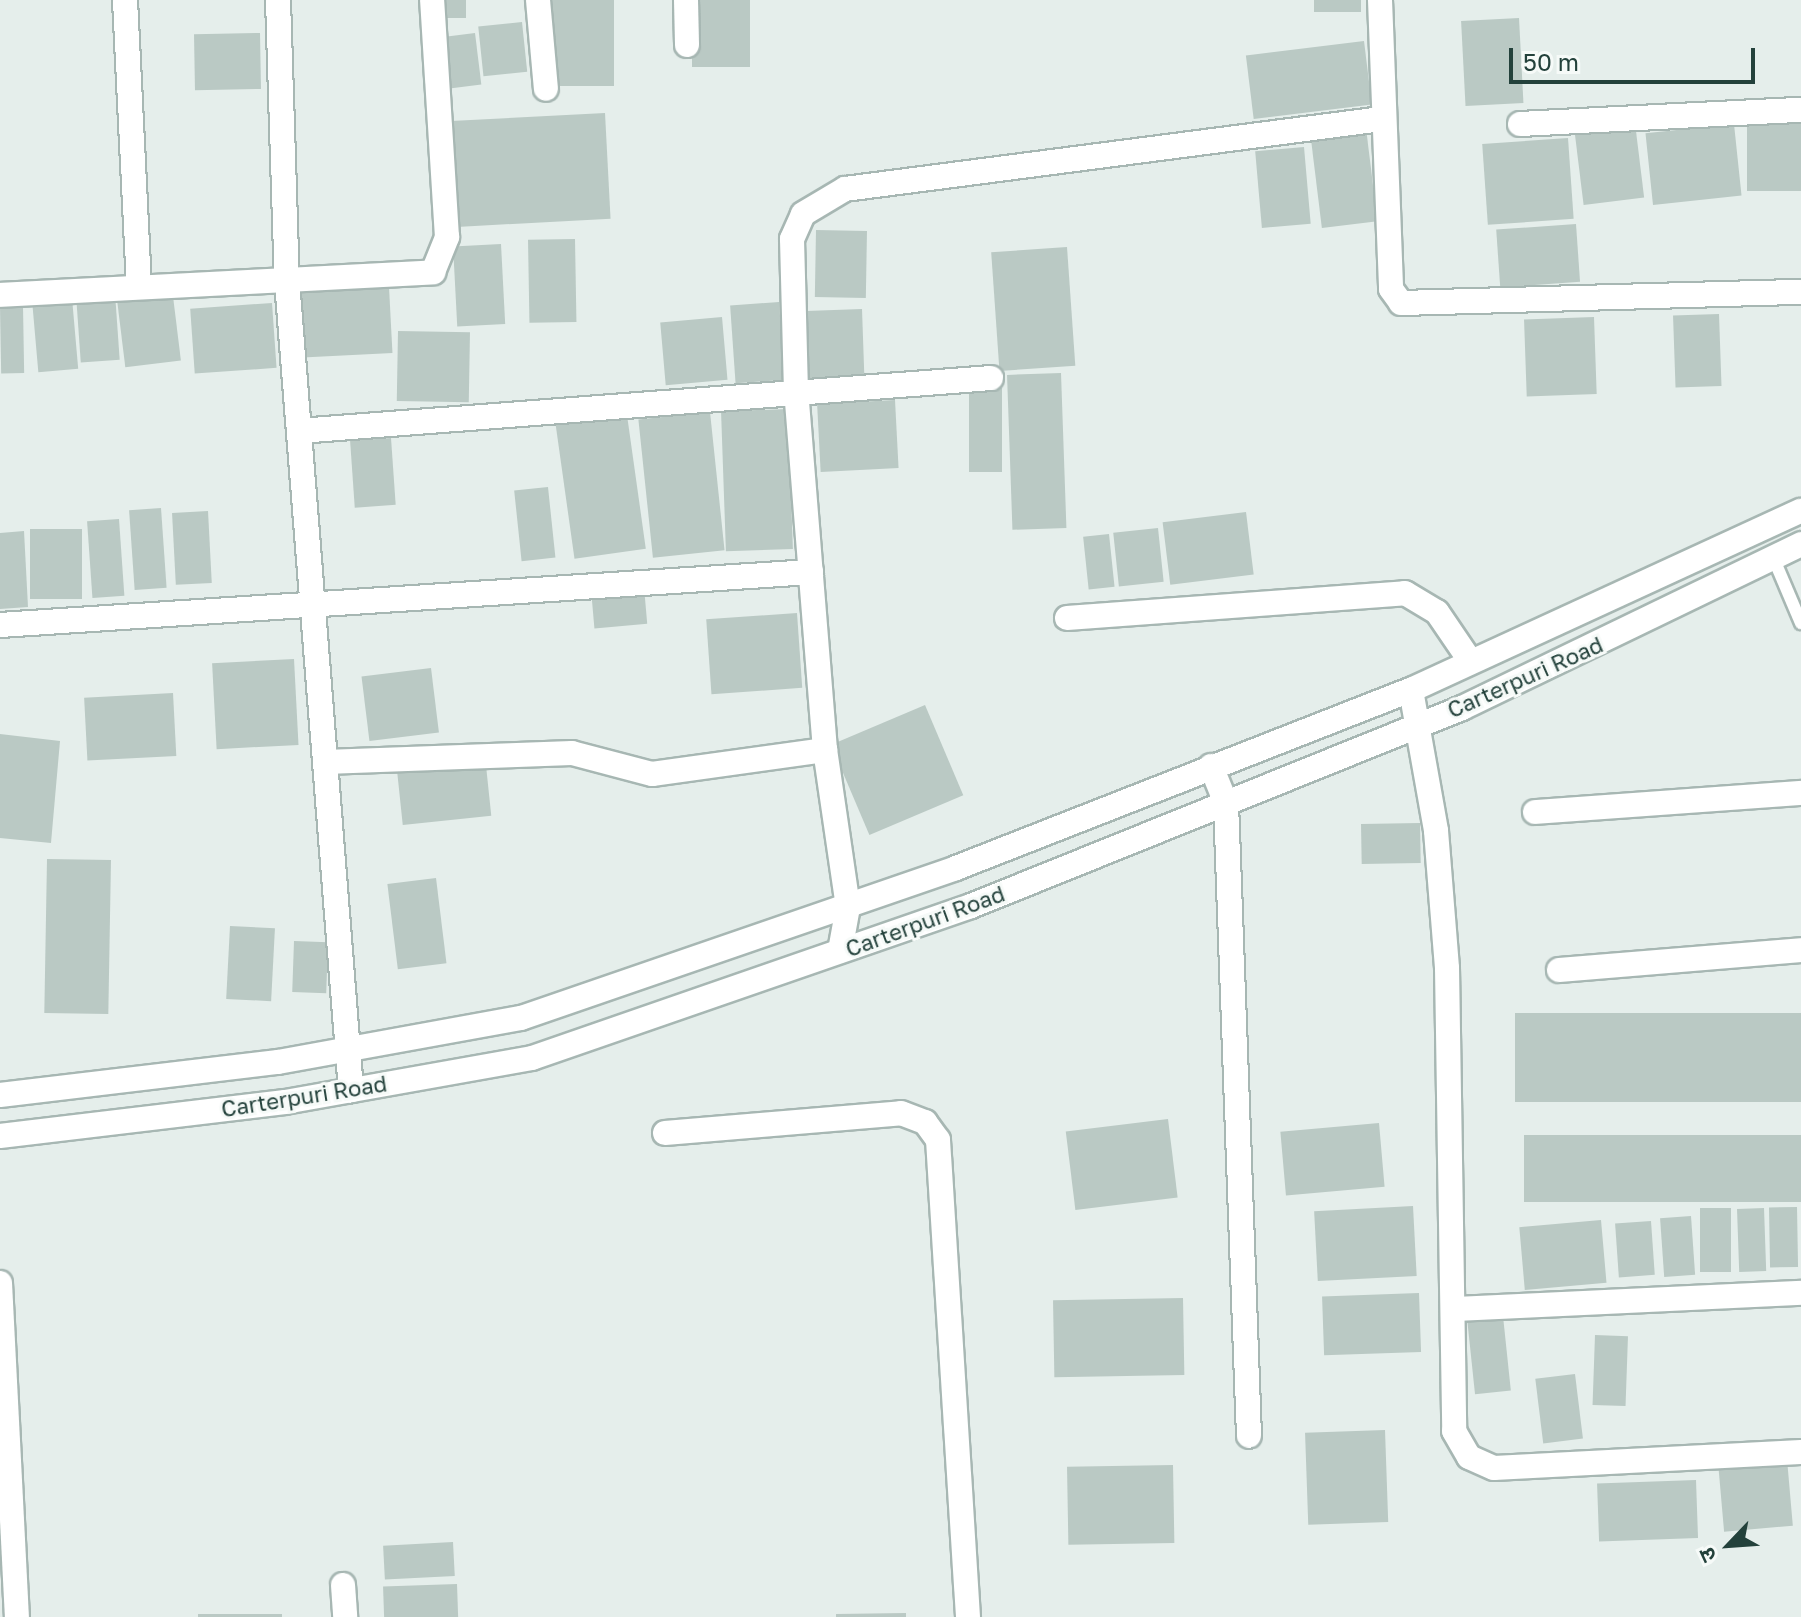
<!DOCTYPE html>
<meta charset="utf-8">
<style>
body{margin:0}
#map{position:relative;width:1801px;height:1617px;overflow:hidden;background:#e5eeeb;font-family:"Golos Text","Noto Sans Devanagari",sans-serif}
div>[style]{position:absolute}
.building>*{inset:0;background:#bac9c4;transform-origin:0 0}
.roads{filter:drop-shadow(2px 0 #a7b7b3) drop-shadow(-2px 0 #a7b7b3) drop-shadow(0 2px #a7b7b3) drop-shadow(0 -2px #a7b7b3)}
.service>*{height:12px;margin:-6px;padding:0 6px;transform-origin:6px;border-radius:6px;background:#fff}
.minor>*{height:24px;margin:-12px;padding:0 12px;transform-origin:12px;border-radius:12px;background:#fff}
.secondary>*{height:24px;margin:-12px;padding:0 12px;transform-origin:12px;border-radius:12px;background:#fff}
span{translate:-50% -50%;white-space:nowrap;text-align:center;line-height:1.15;-webkit-text-stroke:6px #f6faf8;paint-order:stroke}
.street-label{font-size:22px;color:#23413b}
.north{position:absolute;left:1689px;top:1505px;width:80px;height:80px;-webkit-text-stroke:6px #f6faf8;paint-order:stroke;rotate:245deg;font-size:22px;font-weight:700;line-height:32px;text-align:center;color:#23413b}
.north::after{content:'';display:block;margin:auto;width:28px;height:36px;background:#23413b;clip-path:polygon(50% 0,100% 100%,50% 72%,0 100%)}
.scale{position:absolute;left:1509px;top:48px;width:246px;height:36px;box-sizing:border-box;border:4px solid #23413b;border-top:0;padding-left:10px;font-size:24px;line-height:28px;white-space:nowrap;color:#23413b;-webkit-text-stroke:6px #f6faf8;paint-order:stroke}
</style>
<div id="map">
<div class="building">
<div style="left:436px;top:0;width:30px;height:18px"></div>
<div style="left:548px;top:0;width:66px;height:86px"></div>
<div style="left:692px;top:0;width:58px;height:67px"></div>
<div style="left:1314px;top:0;width:47px;height:12px"></div>
<div style="left:1519px;top:18px;width:85px;height:58px;rotate:87deg"></div>
<div style="left:522px;top:22px;width:50px;height:44px;rotate:84deg"></div>
<div style="left:260px;top:33px;width:56px;height:66px;rotate:89deg"></div>
<div style="left:475px;top:33px;width:52px;height:38px;rotate:83deg"></div>
<div style="left:1364px;top:41px;width:64px;height:119px;rotate:83deg"></div>
<div style="left:605px;top:113px;width:106px;height:154px;rotate:87deg"></div>
<div style="left:1801px;top:119px;width:72px;height:54px;rotate:90deg"></div>
<div style="left:1635px;top:123px;width:75px;height:61px;rotate:83deg"></div>
<div style="left:1734px;top:124px;width:72px;height:89px;rotate:84deg"></div>
<div style="left:1366px;top:128px;width:94px;height:56px;rotate:83deg"></div>
<div style="left:1568px;top:138px;width:81px;height:86px;rotate:86deg"></div>
<div style="left:1304px;top:147px;width:77px;height:49px;rotate:85deg"></div>
<div style="left:1576px;top:224px;width:58px;height:80px;rotate:86deg"></div>
<div style="left:816px;top:230px;width:51px;height:67px;rotate:1deg"></div>
<div style="left:575px;top:239px;width:83px;height:47px;rotate:89deg"></div>
<div style="left:501px;top:244px;width:80px;height:48px;rotate:87deg"></div>
<div style="left:1067px;top:247px;width:119px;height:76px;rotate:86deg"></div>
<div style="left:389px;top:287px;width:66px;height:90px;rotate:87deg"></div>
<div style="left:172px;top:288px;width:73px;height:56px;rotate:83deg"></div>
<div style="left:115px;top:293px;width:67px;height:39px;rotate:86deg"></div>
<div style="left:72px;top:298px;width:71px;height:40px;rotate:85deg"></div>
<div style="left:779px;top:302px;width:78px;height:49px;rotate:86deg"></div>
<div style="left:272px;top:303px;width:65px;height:82px;rotate:86deg"></div>
<div style="left:23px;top:306px;width:67px;height:23px;rotate:89deg"></div>
<div style="left:862px;top:309px;width:71px;height:56px;rotate:88deg"></div>
<div style="left:1719px;top:314px;width:72px;height:46px;rotate:88deg"></div>
<div style="left:722px;top:317px;width:63px;height:62px;rotate:85deg"></div>
<div style="left:1594px;top:317px;width:77px;height:70px;rotate:88deg"></div>
<div style="left:398px;top:331px;width:72px;height:70px;rotate:1deg"></div>
<div style="left:1061px;top:373px;width:155px;height:54px;rotate:88deg"></div>
<div style="left:969px;top:388px;width:33px;height:84px"></div>
<div style="left:895px;top:400px;width:68px;height:78px;rotate:87deg"></div>
<div style="left:788px;top:409px;width:140px;height:67px;rotate:88deg"></div>
<div style="left:710px;top:412px;width:139px;height:72px;rotate:84deg"></div>
<div style="left:627px;top:415px;width:135px;height:72px;rotate:82deg"></div>
<div style="left:391px;top:438px;width:67px;height:41px;rotate:86deg"></div>
<div style="left:548px;top:487px;width:71px;height:34px;rotate:84deg"></div>
<div style="left:161px;top:508px;width:80px;height:32px;rotate:86deg"></div>
<div style="left:208px;top:511px;width:72px;height:36px;rotate:87deg"></div>
<div style="left:1246px;top:512px;width:63px;height:84px;rotate:83deg"></div>
<div style="left:119px;top:519px;width:77px;height:32px;rotate:86deg"></div>
<div style="left:1158px;top:528px;width:54px;height:45px;rotate:84deg"></div>
<div style="left:30px;top:529px;width:52px;height:70px"></div>
<div style="clip-path:polygon(24px 531px,28px 607px,0 609px,0 533px)"></div>
<div style="left:1109px;top:534px;width:53px;height:26px;rotate:84deg"></div>
<div style="left:644px;top:587px;width:37px;height:53px;rotate:85deg"></div>
<div style="left:797px;top:613px;width:75px;height:91px;rotate:86deg"></div>
<div style="left:294px;top:659px;width:86px;height:82px;rotate:87deg"></div>
<div style="left:431px;top:668px;width:65px;height:70px;rotate:83deg"></div>
<div style="left:173px;top:693px;width:63px;height:89px;rotate:87deg"></div>
<div style="left:925px;top:705px;width:98px;height:102px;rotate:67deg"></div>
<div style="clip-path:polygon(0 734px,60px 741px,51px 843px,0 838px)"></div>
<div style="left:485px;top:756px;width:60px;height:89px;rotate:84deg"></div>
<div style="left:1420px;top:823px;width:40px;height:59px;rotate:89deg"></div>
<div style="left:47px;top:859px;width:64px;height:154px;rotate:1deg"></div>
<div style="left:436px;top:878px;width:86px;height:49px;rotate:83deg"></div>
<div style="left:230px;top:926px;width:45px;height:73px;rotate:3deg"></div>
<div style="left:294px;top:941px;width:34px;height:51px;rotate:2deg"></div>
<div style="left:1801px;top:1013px;width:89px;height:286px;rotate:90deg"></div>
<div style="left:1168px;top:1119px;width:79px;height:103px;rotate:83deg"></div>
<div style="left:1379px;top:1123px;width:64px;height:99px;rotate:85deg"></div>
<div style="left:1801px;top:1135px;width:67px;height:277px;rotate:90deg"></div>
<div style="left:1413px;top:1206px;width:70px;height:99px;rotate:87deg"></div>
<div style="left:1797px;top:1207px;width:60px;height:28px;rotate:89deg"></div>
<div style="left:1700px;top:1208px;width:31px;height:64px"></div>
<div style="left:1764px;top:1208px;width:63px;height:27px;rotate:88deg"></div>
<div style="left:1691px;top:1216px;width:59px;height:31px;rotate:86deg"></div>
<div style="left:1601px;top:1220px;width:63px;height:82px;rotate:85deg"></div>
<div style="left:1651px;top:1221px;width:54px;height:36px;rotate:86deg"></div>
<div style="left:1419px;top:1293px;width:59px;height:97px;rotate:88deg"></div>
<div style="left:1183px;top:1298px;width:77px;height:130px;rotate:89deg"></div>
<div style="left:1503px;top:1316px;width:75px;height:36px;rotate:84deg"></div>
<div style="left:1595px;top:1335px;width:33px;height:70px;rotate:2deg"></div>
<div style="left:1575px;top:1374px;width:65px;height:40px;rotate:83deg"></div>
<div style="left:1385px;top:1430px;width:92px;height:80px;rotate:88deg"></div>
<div style="left:1787px;top:1459px;width:67px;height:69px;rotate:85deg"></div>
<div style="left:1173px;top:1465px;width:78px;height:106px;rotate:89deg"></div>
<div style="left:1696px;top:1480px;width:58px;height:99px;rotate:88deg"></div>
<div style="left:453px;top:1542px;width:34px;height:70px;rotate:87deg"></div>
<div style="left:457px;top:1584px;width:33px;height:74px;rotate:88deg"></div>
<div style="clip-path:polygon(906px 1613px,906px 1617px,836px 1617px,836px 1614px)"></div>
<div style="left:198px;top:1614px;width:84px;height:3px"></div>
</div>
<div class="roads">
<div class="service">
<div style="left:1773px;top:557px;width:72px;rotate:67deg"></div>
</div>
<div class="minor">
<div style="left:125px;top:0;width:285px;rotate:87.2deg"></div>
<div style="left:278px;top:0;width:281px;rotate:88.2deg"></div>
<div style="left:287px;top:281px;width:812px;rotate:85.48deg"></div>
<div style="left:538px;top:0;width:89px;rotate:84.9deg"></div>
<div style="left:686px;top:0;width:45px;rotate:88.7deg"></div>
<div style="left:1380px;top:0;width:289px;rotate:87.8deg"></div>
<div style="left:1391px;top:289px;width:17px;rotate:54deg"></div>
<div style="left:1401px;top:303px;width:400px;rotate:-1.6deg"></div>
<div style="left:1520px;top:124px;width:281px;rotate:-2.9deg"></div>
<div style="left:0;top:295px;width:434px;rotate:-3deg"></div>
<div style="left:433px;top:272px;width:38px;rotate:-68deg"></div>
<div style="left:447px;top:237px;width:237px;rotate:-93.6deg"></div>
<div style="left:299px;top:431px;width:694px;rotate:-4.38deg"></div>
<div style="left:1067px;top:618px;width:339px;rotate:-4.2deg"></div>
<div style="left:1405px;top:593px;width:37px;rotate:31deg"></div>
<div style="left:1437px;top:612px;width:60px;rotate:55.8deg"></div>
<div style="left:0;top:625px;width:813px;rotate:-3.74deg"></div>
<div style="left:1411px;top:690px;width:143px;rotate:79.9deg"></div>
<div style="left:1436px;top:831px;width:137px;rotate:85.4deg"></div>
<div style="left:1447px;top:968px;width:463px;rotate:89.1deg"></div>
<div style="left:1454px;top:1431px;width:30px;rotate:60deg"></div>
<div style="left:1469px;top:1457px;width:27px;rotate:24deg"></div>
<div style="left:1494px;top:1468px;width:307px;rotate:-3deg"></div>
<div style="left:325px;top:762px;width:247px;rotate:-2.1deg"></div>
<div style="left:572px;top:753px;width:83px;rotate:14.7deg"></div>
<div style="left:652px;top:774px;width:175px;rotate:-7.9deg"></div>
<div style="left:1211px;top:766px;width:40px;rotate:68deg"></div>
<div style="left:1226px;top:803px;width:633px;rotate:87.92deg"></div>
<div style="left:1535px;top:812px;width:267px;rotate:-4.1deg"></div>
<div style="left:840px;top:951px;width:45px;rotate:-79.7deg"></div>
<div style="left:848px;top:907px;width:159px;rotate:-98.3deg"></div>
<div style="left:825px;top:750px;width:359px;rotate:-94.6deg"></div>
<div style="left:796px;top:392px;width:153px;rotate:-91.5deg"></div>
<div style="left:792px;top:239px;width:27px;rotate:-66deg"></div>
<div style="left:803px;top:214px;width:49px;rotate:-30.8deg"></div>
<div style="left:845px;top:189px;width:542px;rotate:-7.43deg"></div>
<div style="left:1559px;top:970px;width:243px;rotate:-4.7deg"></div>
<div style="left:665px;top:1133px;width:237px;rotate:-4.8deg"></div>
<div style="left:901px;top:1113px;width:26px;rotate:21deg"></div>
<div style="left:925px;top:1122px;width:22px;rotate:54deg"></div>
<div style="left:938px;top:1140px;width:478px;rotate:86.4deg"></div>
<div style="left:0;top:1283px;width:334px;rotate:87.1deg"></div>
<div style="left:1457px;top:1309px;width:344px;rotate:-2.7deg"></div>
<div style="left:343px;top:1585px;width:32px;rotate:86deg"></div>
</div>
<div class="secondary">
<div style="left:0;top:1095px;width:280px;rotate:-6.8deg"></div>
<div style="left:278px;top:1062px;width:247px;rotate:-10.3deg"></div>
<div style="left:521px;top:1018px;width:460px;rotate:-19deg"></div>
<div style="left:956px;top:868px;width:489px;rotate:-21.4deg"></div>
<div style="left:1411px;top:690px;width:429px;rotate:-24.7deg"></div>
<div style="left:0;top:1136px;width:287px;rotate:-6.8deg"></div>
<div style="left:285px;top:1102px;width:251px;rotate:-10.1deg"></div>
<div style="left:532px;top:1058px;width:465px;rotate:-19.1deg"></div>
<div style="left:971px;top:906px;width:529px;rotate:-21.96deg"></div>
<div style="left:1462px;top:708px;width:377px;rotate:-25.8deg"></div>
</div>
</div>
<div class="street-label">
<span style="left:1525px;top:677px;rotate:-24deg">Carterpuri Road</span>
<span style="left:925px;top:921px;rotate:-20deg">Carterpuri Road</span>
<span style="left:304px;top:1096px;rotate:-9deg">Carterpuri Road</span>
</div>
<div class="north">उ</div>
<div class="scale">50 m</div>
</div>
